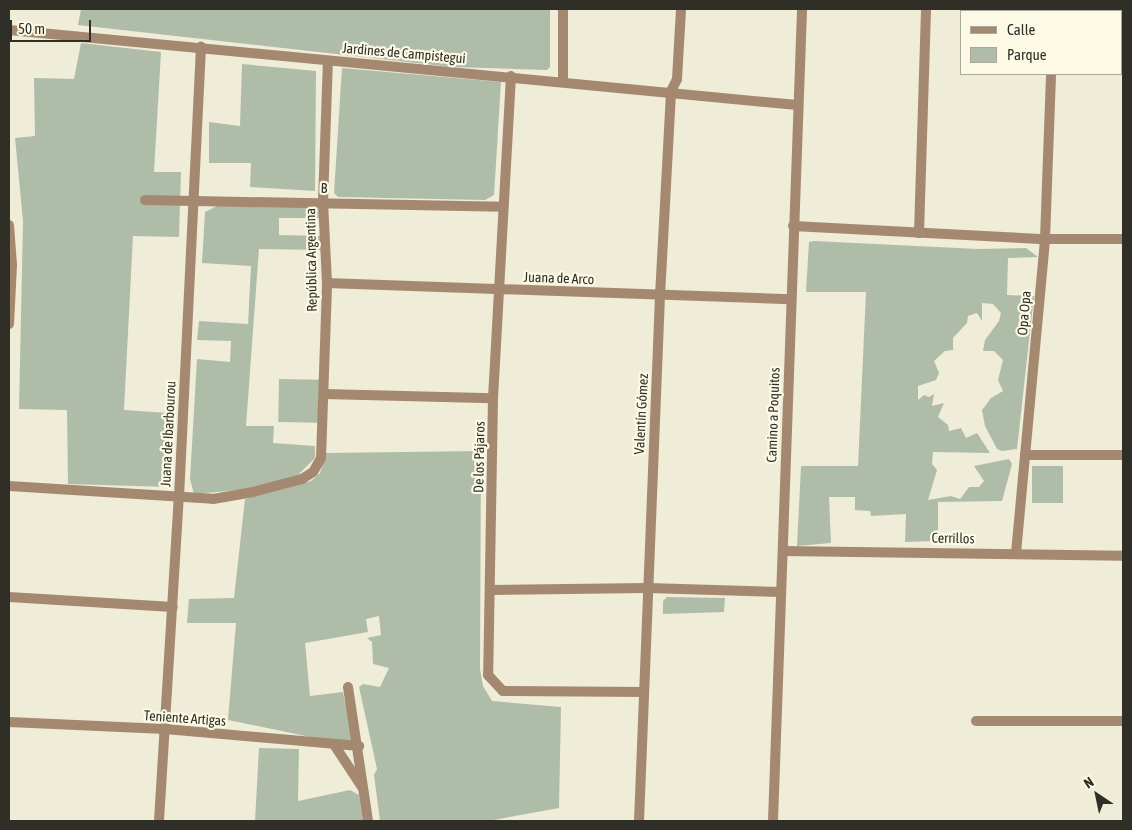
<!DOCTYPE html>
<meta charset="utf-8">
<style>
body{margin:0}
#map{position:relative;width:1132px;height:830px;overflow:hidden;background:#efecd8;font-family:"Asap Condensed",sans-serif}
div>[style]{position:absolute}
.green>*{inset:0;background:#afbda8;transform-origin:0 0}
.street>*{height:10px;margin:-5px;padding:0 5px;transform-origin:5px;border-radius:5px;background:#a48970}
span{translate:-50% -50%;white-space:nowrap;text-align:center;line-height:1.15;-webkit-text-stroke:4.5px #fcf9e5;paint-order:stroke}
.street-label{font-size:14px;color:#2f2e27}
.frame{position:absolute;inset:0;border:10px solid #2f2e27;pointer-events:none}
.legend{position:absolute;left:960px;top:10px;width:162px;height:65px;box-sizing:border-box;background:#fcf9e5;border:1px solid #aaa899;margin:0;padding:6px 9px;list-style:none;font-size:15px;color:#2f2e27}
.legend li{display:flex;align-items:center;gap:10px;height:25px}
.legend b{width:25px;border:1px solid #aaa899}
.north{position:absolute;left:1072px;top:770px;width:50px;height:50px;-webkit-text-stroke:4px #fcf9e5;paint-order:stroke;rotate:326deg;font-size:14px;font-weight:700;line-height:20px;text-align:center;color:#2f2e27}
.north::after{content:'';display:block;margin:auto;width:18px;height:22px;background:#2f2e27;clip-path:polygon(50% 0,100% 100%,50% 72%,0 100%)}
.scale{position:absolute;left:10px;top:20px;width:81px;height:22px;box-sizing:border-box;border:2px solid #2f2e27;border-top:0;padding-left:6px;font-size:15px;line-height:18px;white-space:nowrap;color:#2f2e27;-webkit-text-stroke:4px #fcf9e5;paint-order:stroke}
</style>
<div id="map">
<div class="green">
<div style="clip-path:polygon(81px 9px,550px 9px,550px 67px,547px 70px,452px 67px,78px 25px)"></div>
<div style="clip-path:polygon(81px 43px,161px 52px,154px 172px,181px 172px,179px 237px,133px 236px,124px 410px,168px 413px,168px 487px,68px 484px,67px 410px,19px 409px,23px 221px,15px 138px,35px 136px,34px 78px,74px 79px)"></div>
<div style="clip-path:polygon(242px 64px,316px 71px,315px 191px,250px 187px,251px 163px,209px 163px,209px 122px,240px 126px)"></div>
<div style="clip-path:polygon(342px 68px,501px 82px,494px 195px,485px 200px,338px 197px,334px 193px)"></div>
<div style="clip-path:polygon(217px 206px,317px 207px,324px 218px,279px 218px,279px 235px,324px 236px,323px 250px,259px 249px,246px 426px,274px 426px,273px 443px,315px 446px,315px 458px,298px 475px,250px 489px,194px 494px,190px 479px,197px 359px,230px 362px,231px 341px,197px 340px,199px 321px,248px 324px,251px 266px,202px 263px,205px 212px)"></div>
<div style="clip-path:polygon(814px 241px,978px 249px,1026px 248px,1038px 257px,1008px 258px,1007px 295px,1034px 296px,1017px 449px,1002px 451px,997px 449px,985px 426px,982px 410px,991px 398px,1003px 391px,998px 380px,1003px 360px,994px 351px,983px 351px,985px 340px,999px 321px,1001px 313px,993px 304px,982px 303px,982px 321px,977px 313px,968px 316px,967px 323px,953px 338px,953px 350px,945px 351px,934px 361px,939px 373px,936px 380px,918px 386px,918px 400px,924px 395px,929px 397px,934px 394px,932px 406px,944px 403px,938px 417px,948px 425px,949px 431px,961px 428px,966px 438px,977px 433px,990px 453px,933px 452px,932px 464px,937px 470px,928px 500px,951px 496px,960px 499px,969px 487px,979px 487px,984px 481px,974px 466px,1009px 459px,1012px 464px,1002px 501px,938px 502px,938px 541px,905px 542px,906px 514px,871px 516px,870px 511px,855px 510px,855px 497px,829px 497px,831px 543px,797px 546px,801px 466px,858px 466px,866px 292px,806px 292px,809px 242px)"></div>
<div style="left:279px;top:379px;width:40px;height:43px;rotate:1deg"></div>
<div style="clip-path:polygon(481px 451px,480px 669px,483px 686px,492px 701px,561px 707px,559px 808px,488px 821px,380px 821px,374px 775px,377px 769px,359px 687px,363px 684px,380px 687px,389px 668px,373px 664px,372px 642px,367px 638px,381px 635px,379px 616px,366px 619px,368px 632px,305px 643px,310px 696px,343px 692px,353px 742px,325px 740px,228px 720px,236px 623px,187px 623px,189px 599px,234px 598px,245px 499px,311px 481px,320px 473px,326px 453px)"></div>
<div style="left:1032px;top:466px;width:31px;height:37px"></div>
<div style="clip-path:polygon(667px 597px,725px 598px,724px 612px,663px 614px,663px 601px)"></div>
<div style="clip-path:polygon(259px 748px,299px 749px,298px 801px,350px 790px,359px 795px,363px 821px,255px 821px)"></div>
</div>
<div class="street">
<div style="left:1054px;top:11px;width:2px;rotate:-90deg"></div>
<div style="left:9px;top:30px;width:792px;rotate:5.44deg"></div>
<div style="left:511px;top:76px;width:323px;rotate:93.2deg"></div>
<div style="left:493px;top:398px;width:277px;rotate:91deg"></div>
<div style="left:488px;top:675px;width:22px;rotate:47deg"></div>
<div style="left:503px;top:691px;width:141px;rotate:0.4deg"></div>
<div style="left:563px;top:80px;width:71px;rotate:-90deg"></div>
<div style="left:145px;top:200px;width:357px;rotate:1.1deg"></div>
<div style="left:9px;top:225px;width:40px;rotate:85.7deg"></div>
<div style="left:12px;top:265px;width:59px;rotate:92.9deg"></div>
<div style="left:793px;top:226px;width:252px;rotate:3deg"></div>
<div style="left:1045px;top:239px;width:78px"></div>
<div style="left:919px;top:233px;width:224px;rotate:-88.2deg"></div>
<div style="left:327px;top:283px;width:464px;rotate:2deg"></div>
<div style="left:324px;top:394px;width:169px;rotate:1.4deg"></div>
<div style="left:1025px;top:455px;width:98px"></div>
<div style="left:9px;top:486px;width:204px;rotate:3.6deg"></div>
<div style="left:213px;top:499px;width:41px;rotate:-9.9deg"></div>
<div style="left:253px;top:492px;width:51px;rotate:-14.9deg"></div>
<div style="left:302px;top:479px;width:13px;rotate:-32deg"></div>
<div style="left:313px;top:472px;width:16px;rotate:-60deg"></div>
<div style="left:321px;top:458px;width:175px;rotate:-88deg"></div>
<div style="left:327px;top:283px;width:81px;rotate:-92.8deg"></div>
<div style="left:323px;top:202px;width:141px;rotate:-88deg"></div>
<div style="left:783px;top:551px;width:340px;rotate:0.8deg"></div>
<div style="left:1016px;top:553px;width:315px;rotate:-84.7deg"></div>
<div style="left:1045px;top:239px;width:165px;rotate:-87.9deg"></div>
<div style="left:490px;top:590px;width:158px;rotate:-0.7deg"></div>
<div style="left:648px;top:588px;width:133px;rotate:1.7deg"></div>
<div style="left:9px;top:597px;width:164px;rotate:3.5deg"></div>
<div style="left:348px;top:687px;width:135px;rotate:81.5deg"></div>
<div style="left:976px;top:721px;width:147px"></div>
<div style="left:9px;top:722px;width:156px;rotate:2.6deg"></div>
<div style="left:165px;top:729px;width:195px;rotate:5deg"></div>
<div style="left:335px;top:746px;width:49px;rotate:56.6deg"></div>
<div style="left:159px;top:821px;width:325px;rotate:-86.5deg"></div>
<div style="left:179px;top:497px;width:451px;rotate:-87.2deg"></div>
<div style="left:639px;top:821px;width:525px;rotate:-87.71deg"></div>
<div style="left:660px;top:296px;width:205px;rotate:-86.9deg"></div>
<div style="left:671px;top:91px;width:13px;rotate:-63deg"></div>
<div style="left:677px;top:79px;width:70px;rotate:-86.7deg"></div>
<div style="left:773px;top:821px;width:813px;rotate:-87.95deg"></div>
</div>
<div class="street-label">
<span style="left:404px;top:53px;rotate:5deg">Jardines de Campistegui</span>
<span style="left:324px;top:188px;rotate:2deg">B</span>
<span style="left:311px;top:260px;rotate:-91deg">República Argentina</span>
<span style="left:559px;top:278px;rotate:2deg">Juana de Arco</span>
<span style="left:1024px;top:313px;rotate:-85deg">Opa Opa</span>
<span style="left:641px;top:414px;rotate:-87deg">Valentín Gómez</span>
<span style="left:773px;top:415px;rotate:-88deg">Camino a Poquitos</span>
<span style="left:168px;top:434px;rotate:-87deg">Juana de Ibarbourou</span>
<span style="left:479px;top:457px;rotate:-89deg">De los Pájaros</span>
<span style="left:953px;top:538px;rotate:1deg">Cerrillos</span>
<span style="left:185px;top:718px;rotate:4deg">Teniente Artigas</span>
</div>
<div class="frame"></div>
<ul class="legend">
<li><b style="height:6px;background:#a48970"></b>Calle</li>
<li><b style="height:14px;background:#afbda8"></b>Parque</li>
</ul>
<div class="north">N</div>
<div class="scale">50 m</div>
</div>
